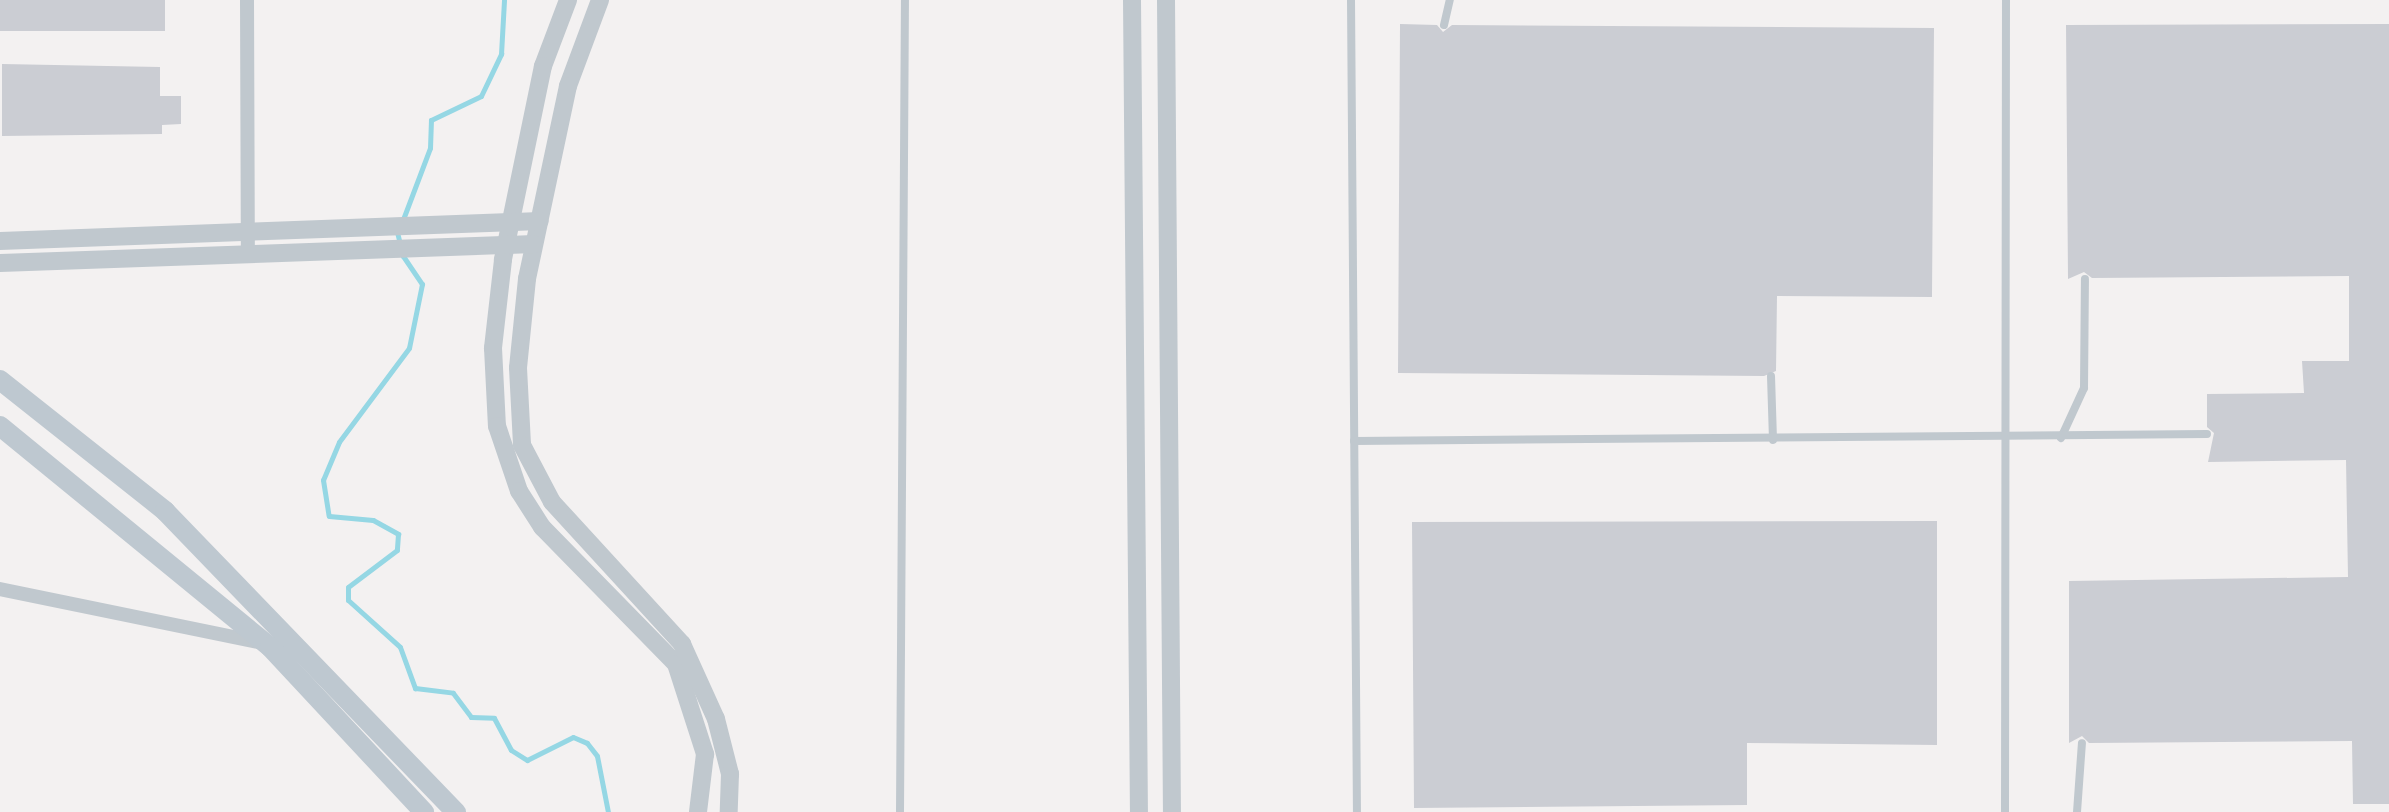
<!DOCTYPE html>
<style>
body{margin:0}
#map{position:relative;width:2389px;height:812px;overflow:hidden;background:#f3f1f1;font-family:"IBM Plex Sans",sans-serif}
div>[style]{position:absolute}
.stream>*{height:5px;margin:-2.5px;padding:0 2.5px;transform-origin:2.5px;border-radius:2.5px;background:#95d7e4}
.building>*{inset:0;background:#cbcdd3;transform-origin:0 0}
.service>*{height:8px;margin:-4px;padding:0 4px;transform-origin:4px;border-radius:4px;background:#c0c8ce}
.minor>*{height:14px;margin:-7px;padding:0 7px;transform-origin:7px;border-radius:7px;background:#c0c8ce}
.tertiary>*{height:18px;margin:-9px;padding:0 9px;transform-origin:9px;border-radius:9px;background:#c0c8ce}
.secondary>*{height:20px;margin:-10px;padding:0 10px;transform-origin:10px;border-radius:10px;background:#bec8d0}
span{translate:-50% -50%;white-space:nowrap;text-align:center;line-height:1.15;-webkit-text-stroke:10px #fff;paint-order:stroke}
</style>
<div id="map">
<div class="stream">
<div style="left:402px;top:222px;width:79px;rotate:-69.3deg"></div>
<div style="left:430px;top:148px;width:28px;rotate:-88deg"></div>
<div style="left:431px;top:120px;width:55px;rotate:-25.6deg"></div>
<div style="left:481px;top:96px;width:47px;rotate:-64.5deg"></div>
<div style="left:501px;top:54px;width:54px;rotate:-86.8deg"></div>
<div style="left:397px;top:232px;width:25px;rotate:76deg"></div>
<div style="left:403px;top:256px;width:34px;rotate:56deg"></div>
<div style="left:422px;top:284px;width:65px;rotate:101.5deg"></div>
<div style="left:409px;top:348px;width:117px;rotate:126.7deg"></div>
<div style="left:339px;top:442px;width:41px;rotate:112.8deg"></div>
<div style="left:323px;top:480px;width:36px;rotate:81deg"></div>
<div style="left:329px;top:516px;width:44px;rotate:5.2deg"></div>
<div style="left:373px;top:520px;width:29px;rotate:29deg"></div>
<div style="left:398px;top:534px;width:16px;rotate:94deg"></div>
<div style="left:397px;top:550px;width:61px;rotate:142.9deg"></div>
<div style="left:348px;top:587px;width:13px;rotate:90deg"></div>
<div style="left:348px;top:600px;width:70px;rotate:42.1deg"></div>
<div style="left:400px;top:647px;width:44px;rotate:69.9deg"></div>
<div style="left:415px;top:688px;width:38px;rotate:7deg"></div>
<div style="left:453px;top:693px;width:30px;rotate:53deg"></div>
<div style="left:471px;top:717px;width:23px;rotate:2deg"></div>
<div style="left:494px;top:718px;width:36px;rotate:62deg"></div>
<div style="left:511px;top:750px;width:19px;rotate:32deg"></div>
<div style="left:527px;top:760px;width:51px;rotate:-26.6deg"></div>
<div style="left:573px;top:737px;width:15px;rotate:23deg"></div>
<div style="left:587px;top:743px;width:16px;rotate:52deg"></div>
<div style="left:597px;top:756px;width:57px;rotate:78.9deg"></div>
</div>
<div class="building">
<div style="left:0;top:0;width:165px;height:31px"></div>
<div style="clip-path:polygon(1400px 24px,1437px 25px,1443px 32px,1452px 25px,1934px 28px,1932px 297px,1777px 296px,1776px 371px,1764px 376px,1398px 373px)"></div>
<div style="clip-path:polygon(2389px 24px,2389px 804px,2353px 804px,2352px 741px,2089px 743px,2082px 736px,2069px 743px,2069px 581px,2348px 577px,2346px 460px,2208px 462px,2214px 433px,2207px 427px,2207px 394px,2304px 393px,2302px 361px,2349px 361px,2349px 276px,2092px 278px,2084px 272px,2068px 279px,2066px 25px)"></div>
<div style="clip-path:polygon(2px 64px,160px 67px,160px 96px,181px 96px,181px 124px,162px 125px,162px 134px,2px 136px)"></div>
<div style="clip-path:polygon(1937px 521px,1937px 745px,1747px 743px,1747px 805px,1414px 808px,1412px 522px)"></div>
</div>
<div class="service">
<div style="left:1351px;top:0;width:812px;rotate:89.58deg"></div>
<div style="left:1444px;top:25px;width:26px;rotate:-77deg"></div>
<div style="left:1771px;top:376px;width:64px;rotate:88.2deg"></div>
<div style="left:2061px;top:438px;width:55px;rotate:-65.3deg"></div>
<div style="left:2084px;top:388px;width:109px;rotate:-89.5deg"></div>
<div style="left:1354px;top:441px;width:853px;rotate:-0.47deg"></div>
<div style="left:900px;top:812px;width:812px;rotate:-89.65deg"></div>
<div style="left:2005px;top:812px;width:812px;rotate:-89.93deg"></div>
<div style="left:2077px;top:812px;width:69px;rotate:-85.9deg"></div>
</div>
<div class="minor">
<div style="left:247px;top:0;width:255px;rotate:89.8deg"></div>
<div style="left:0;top:589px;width:269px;rotate:11.6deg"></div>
</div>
<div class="tertiary">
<div style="left:568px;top:0;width:71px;rotate:110.7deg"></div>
<div style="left:543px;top:66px;width:198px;rotate:101.7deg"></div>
<div style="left:503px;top:260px;width:89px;rotate:96.5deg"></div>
<div style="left:493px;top:348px;width:78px;rotate:87.1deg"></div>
<div style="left:497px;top:426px;width:69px;rotate:71.3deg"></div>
<div style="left:519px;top:491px;width:43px;rotate:57.4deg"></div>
<div style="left:542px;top:527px;width:192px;rotate:45.6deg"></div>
<div style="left:676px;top:664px;width:95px;rotate:72.1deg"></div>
<div style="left:705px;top:754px;width:58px;rotate:96.9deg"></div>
<div style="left:600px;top:0;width:92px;rotate:110.4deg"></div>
<div style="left:568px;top:86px;width:197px;rotate:102deg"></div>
<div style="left:527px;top:279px;width:89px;rotate:95.8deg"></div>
<div style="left:518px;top:368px;width:77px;rotate:87deg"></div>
<div style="left:522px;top:445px;width:64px;rotate:62.2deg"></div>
<div style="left:552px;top:502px;width:193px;rotate:47.5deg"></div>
<div style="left:682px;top:644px;width:82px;rotate:65.6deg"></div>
<div style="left:716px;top:719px;width:57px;rotate:75.7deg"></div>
<div style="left:730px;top:774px;width:38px;rotate:92deg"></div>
<div style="left:1132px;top:0;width:812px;rotate:89.51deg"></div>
<div style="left:1166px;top:0;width:812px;rotate:89.58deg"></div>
<div style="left:0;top:241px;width:540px;rotate:-2.12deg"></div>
<div style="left:0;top:263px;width:534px;rotate:-2.04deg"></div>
</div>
<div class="secondary">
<div style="left:0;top:380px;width:211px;rotate:38.4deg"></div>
<div style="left:165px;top:511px;width:419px;rotate:46deg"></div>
<div style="left:0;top:426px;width:349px;rotate:39.3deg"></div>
<div style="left:270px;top:647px;width:226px;rotate:47deg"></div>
</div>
</div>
